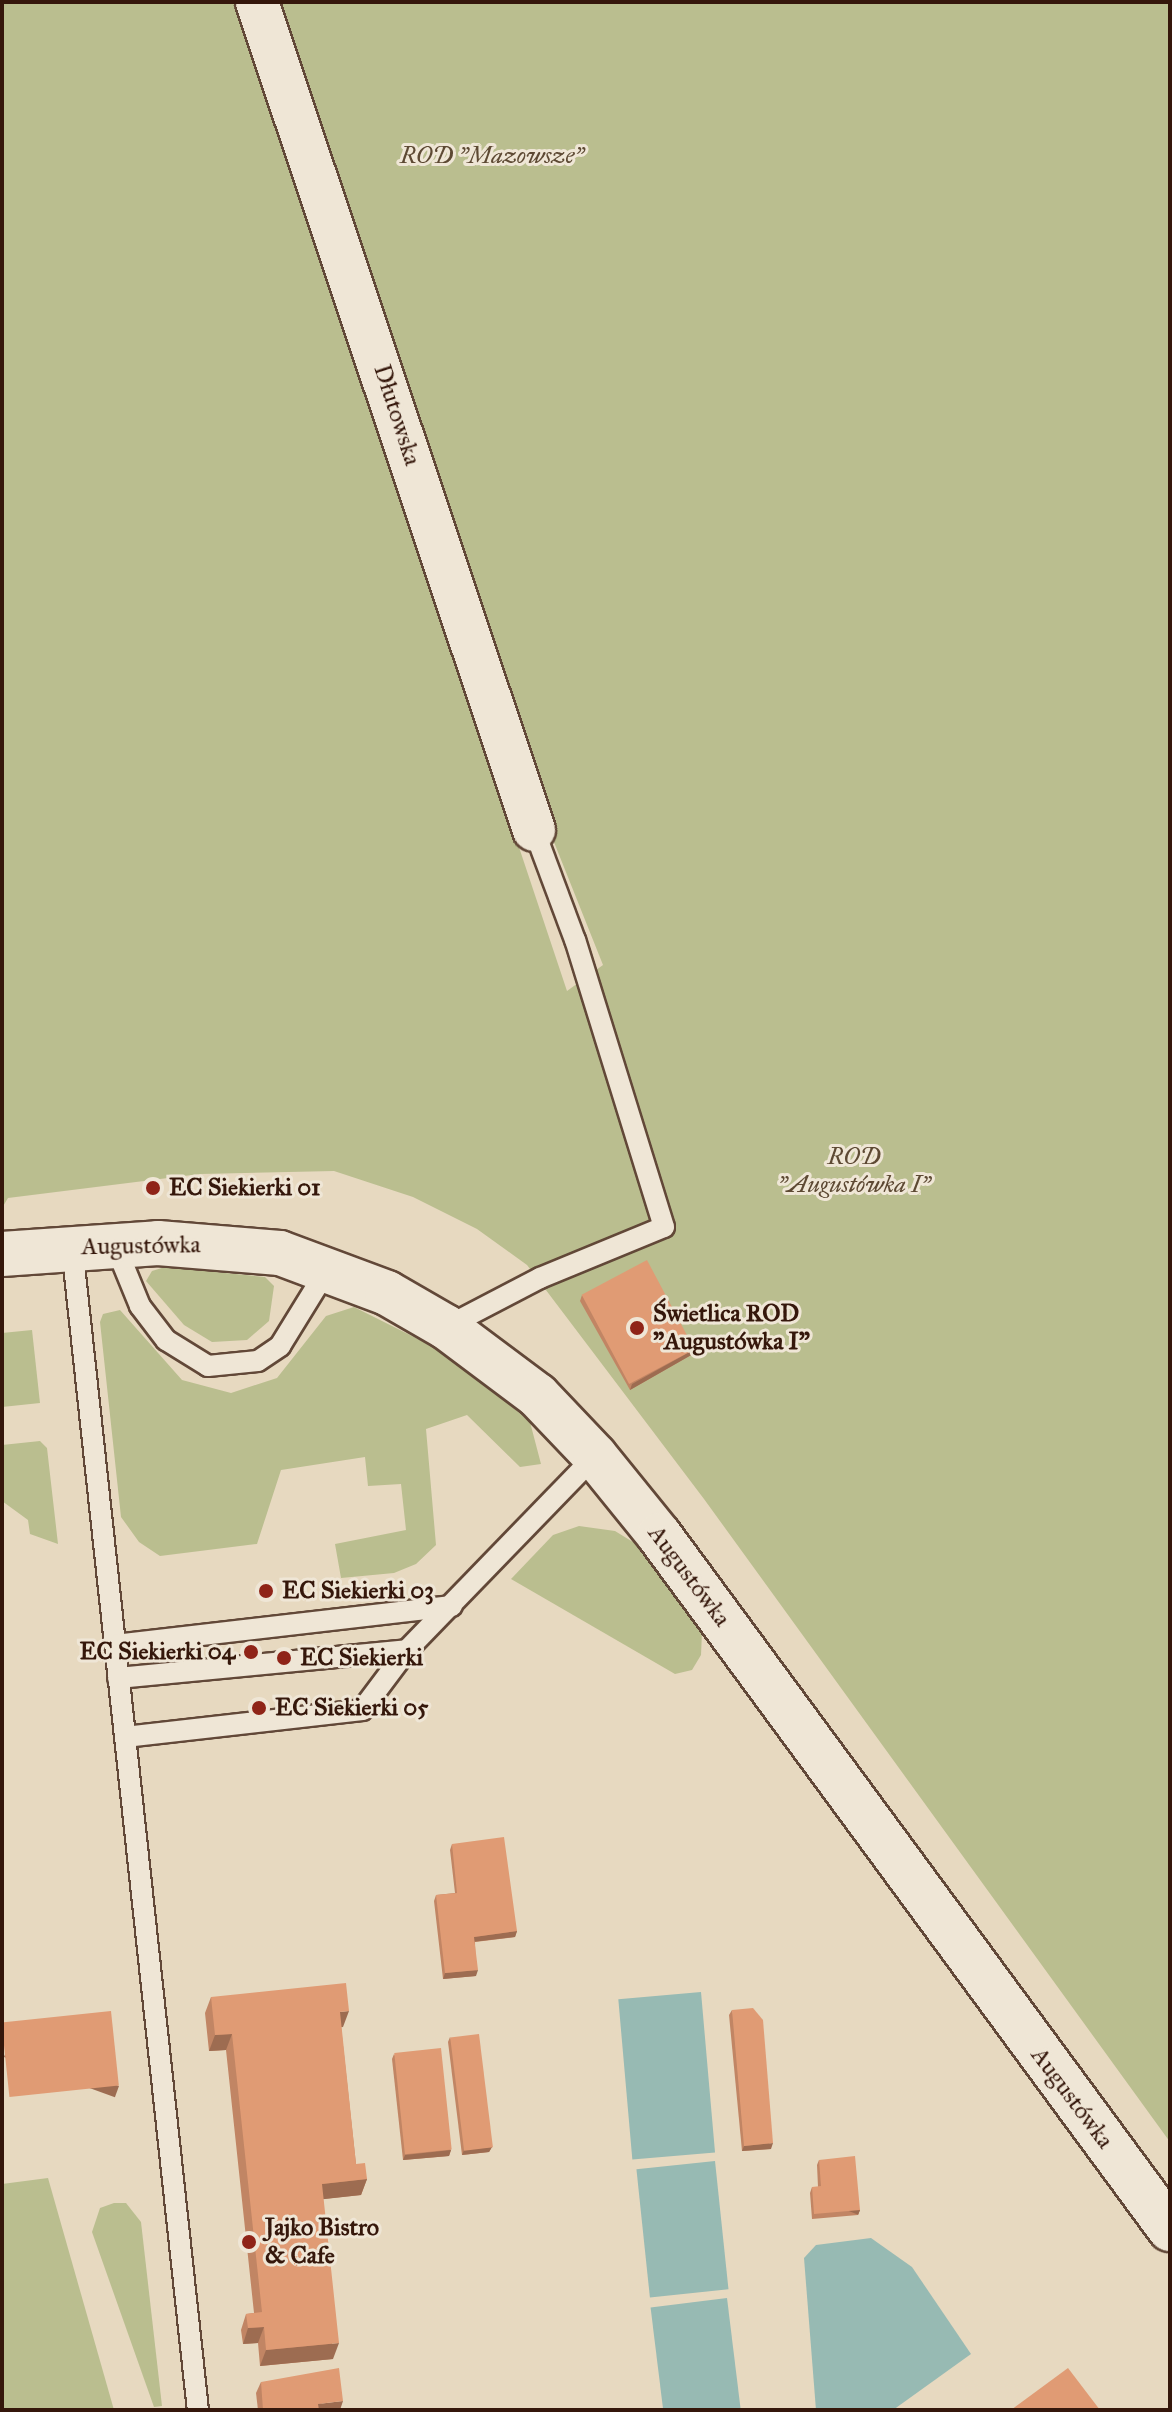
<!DOCTYPE html>
<meta charset="utf-8">
<style>
body{margin:0}
#map{position:relative;width:1172px;height:2412px;overflow:hidden;background:#e7d9c0;font-family:"IM FELL Great Primer",serif}
div>[style]{position:absolute}
.green>*{inset:0;background:#babe8f}
.water>*{inset:0;background:#97bab3;transform-origin:0 0}
.roads{filter:drop-shadow(2px 0 #624838) drop-shadow(-2px 0 #624838) drop-shadow(0 2px #624838) drop-shadow(0 -2px #624838)}
.lane>*{height:20px;margin:-10px;padding:0 10px;transform-origin:10px;border-radius:10px;background:#efe6d6}
.street>*{height:42px;margin:-21px;padding:0 21px;transform-origin:21px;border-radius:21px;background:#efe6d6}
.secondary>*{height:44px;margin:-22px;padding:0 22px;transform-origin:22px;border-radius:22px;background:#efe6d6}
.wall>*{inset:0;background:#c18564}
.shaded-wall>*{inset:0;background:#9d6c51;transform-origin:0 0}
.building>*{inset:0;background:#e09b74;transform-origin:0 0}
.dots>*{width:22px;height:22px;translate:-50% -50%;box-sizing:border-box;border:4px solid #efe6d6;border-radius:50%}
span{translate:-50% -50%;white-space:nowrap;text-align:center;line-height:1.15;-webkit-text-stroke:6px #efe6d6;paint-order:stroke}
.park-label{font-size:24px;color:#5d4933;font-style:italic}
.street-label{font-size:24px;color:#35170b}
.poi-label{font-size:24px;color:#35170b;font-weight:700}
.left{translate:0 -50%;text-align:left}
.right{translate:-100% -50%;text-align:right}
.frame{position:absolute;inset:0;border:4px solid #35170b;pointer-events:none}
</style>
<div id="map">
<div class="green">
<div style="clip-path:polygon(2px 2px,237px 2px,567px 991px,603px 965px,540px 807px,275px 2px,1170px 2px,1170px 2142px,704px 1499px,527px 1265px,477px 1229px,413px 1197px,334px 1171px,200px 1174px,8px 1198px,2px 1208px)"></div>
<div style="clip-path:polygon(165px 1267px,265px 1277px,274px 1286px,269px 1321px,247px 1340px,212px 1342px,184px 1325px,146px 1281px,152px 1271px)"></div>
<div style="clip-path:polygon(354px 1307px,430px 1345px,484px 1383px,530px 1422px,541px 1464px,520px 1467px,467px 1415px,426px 1429px,436px 1545px,416px 1564px,394px 1573px,341px 1578px,335px 1544px,406px 1530px,401px 1484px,368px 1486px,365px 1457px,281px 1470px,257px 1544px,160px 1556px,139px 1542px,121px 1517px,100px 1322px,103px 1314px,120px 1310px,182px 1380px,231px 1393px,277px 1378px,326px 1316px)"></div>
<div style="clip-path:polygon(32px 1330px,40px 1403px,2px 1407px,2px 1333px)"></div>
<div style="clip-path:polygon(40px 1441px,47px 1448px,58px 1544px,30px 1534px,28px 1520px,2px 1501px,2px 1445px)"></div>
<div style="clip-path:polygon(579px 1526px,615px 1531px,641px 1547px,702px 1632px,701px 1655px,692px 1670px,675px 1674px,511px 1579px,553px 1535px)"></div>
<div style="clip-path:polygon(48px 2178px,114px 2410px,2px 2410px,2px 2184px)"></div>
<div style="clip-path:polygon(114px 2203px,126px 2203px,141px 2222px,162px 2406px,154px 2407px,92px 2232px,100px 2208px)"></div>
</div>
<div class="water">
<div style="left:701px;top:1992px;width:161px;height:83px;rotate:85deg"></div>
<div style="left:715px;top:2161px;width:129px;height:79px;rotate:84deg"></div>
<div style="clip-path:polygon(871px 2238px,912px 2267px,971px 2354px,893px 2410px,816px 2410px,804px 2258px,816px 2245px)"></div>
<div style="left:727px;top:2298px;width:113px;height:77px;rotate:83deg"></div>
</div>
<div class="roads">
<div class="lane">
<div style="left:115px;top:1245px;width:66px;rotate:67.7deg"></div>
<div style="left:140px;top:1306px;width:43px;rotate:52.6deg"></div>
<div style="left:166px;top:1340px;width:49px;rotate:31.8deg"></div>
<div style="left:208px;top:1366px;width:50px;rotate:-5.7deg"></div>
<div style="left:258px;top:1361px;width:27px;rotate:-34deg"></div>
<div style="left:280px;top:1346px;width:92px;rotate:-58.4deg"></div>
<div style="left:72px;top:1247px;width:1170px;rotate:83.82deg"></div>
<div style="left:446px;top:1327px;width:106px;rotate:-27.5deg"></div>
<div style="left:540px;top:1278px;width:134px;rotate:-22.4deg"></div>
<div style="left:664px;top:1227px;width:300px;rotate:-107.2deg"></div>
<div style="left:575px;top:940px;width:117px;rotate:-110.4deg"></div>
<div style="left:115px;top:1645px;width:339px;rotate:-6.6deg"></div>
<div style="left:118px;top:1678px;width:290px;rotate:-5.5deg"></div>
<div style="left:125px;top:1737px;width:239px;rotate:-6.5deg"></div>
<div style="left:362px;top:1710px;width:75px;rotate:-53.1deg"></div>
<div style="left:407px;top:1650px;width:270px;rotate:-45.9deg"></div>
</div>
<div class="street">
<div style="left:257px;top:2px;width:873px;rotate:71.5deg"></div>
</div>
<div class="secondary">
<div style="left:2px;top:1254px;width:156px;rotate:-4deg"></div>
<div style="left:158px;top:1243px;width:122px;rotate:4.7deg"></div>
<div style="left:280px;top:1253px;width:114px;rotate:20.5deg"></div>
<div style="left:387px;top:1293px;width:68px;rotate:30deg"></div>
<div style="left:446px;top:1327px;width:114px;rotate:36.8deg"></div>
<div style="left:537px;top:1395px;width:84px;rotate:46.4deg"></div>
<div style="left:595px;top:1456px;width:102px;rotate:51deg"></div>
<div style="left:659px;top:1535px;width:862px;rotate:53.64deg"></div>
</div>
</div>
<div class="wall">
<div style="clip-path:polygon(582px 1295px,693px 1354px,630px 1390px,580px 1301px)"></div>
<div style="clip-path:polygon(452px 1844px,517px 1931px,515px 1937px,475px 1942px,476px 1976px,443px 1979px,434px 1901px,436px 1895px,455px 1893px,450px 1850px)"></div>
<div style="clip-path:polygon(211px 1997px,343px 2027px,341px 2027px,356px 2164px,367px 2179px,361px 2195px,323px 2199px,333px 2359px,260px 2366px,258px 2343px,243px 2344px,241px 2330px,246px 2314px,254px 2313px,226px 2050px,209px 2051px,205px 2013px)"></div>
<div style="clip-path:polygon(732px 2010px,771px 2149px,742px 2151px,729px 2015px)"></div>
<div style="clip-path:polygon(450px 2037px,492px 2147px,489px 2152px,462px 2155px,448px 2042px)"></div>
<div style="clip-path:polygon(394px 2054px,451px 2150px,449px 2156px,403px 2160px,392px 2059px)"></div>
<div style="clip-path:polygon(819px 2160px,860px 2210px,858px 2215px,812px 2219px,810px 2193px,812px 2187px,818px 2187px,817px 2165px)"></div>
<div style="clip-path:polygon(261px 2382px,340px 2410px,258px 2410px,256px 2393px)"></div>
</div>
<div class="shaded-wall">
<div style="clip-path:polygon(695px 1349px,693px 1354px,630px 1390px,632px 1384px)"></div>
<div style="clip-path:polygon(517px 1931px,515px 1937px,472px 1942px,474px 1937px)"></div>
<div style="clip-path:polygon(478px 1970px,476px 1976px,443px 1979px,445px 1973px)"></div>
<div style="clip-path:polygon(349px 2011px,343px 2027px,334px 2028px,340px 2012px)"></div>
<div style="clip-path:polygon(232px 2034px,226px 2050px,209px 2051px,215px 2035px)"></div>
<div style="left:119px;top:2086px;width:12px;height:118px;rotate:110deg"></div>
<div style="clip-path:polygon(773px 2143px,771px 2149px,742px 2151px,744px 2146px)"></div>
<div style="clip-path:polygon(492px 2147px,489px 2152px,462px 2155px,464px 2150px)"></div>
<div style="clip-path:polygon(451px 2150px,449px 2156px,403px 2160px,405px 2155px)"></div>
<div style="clip-path:polygon(367px 2179px,361px 2195px,316px 2200px,322px 2184px)"></div>
<div style="left:860px;top:2210px;width:5px;height:46px;rotate:112deg"></div>
<div style="clip-path:polygon(264px 2327px,258px 2343px,243px 2344px,248px 2328px)"></div>
<div style="clip-path:polygon(339px 2343px,333px 2359px,260px 2366px,266px 2350px)"></div>
<div style="clip-path:polygon(343px 2401px,340px 2410px,316px 2410px,318px 2404px)"></div>
</div>
<div class="building">
<div style="left:647px;top:1260px;width:101px;height:74px;rotate:62deg"></div>
<div style="clip-path:polygon(504px 1837px,517px 1931px,474px 1937px,478px 1970px,445px 1973px,436px 1895px,457px 1893px,452px 1844px)"></div>
<div style="clip-path:polygon(346px 1983px,349px 2011px,340px 2012px,356px 2164px,365px 2163px,367px 2179px,322px 2184px,339px 2343px,266px 2350px,264px 2327px,248px 2328px,246px 2314px,262px 2312px,232px 2034px,215px 2035px,211px 1997px)"></div>
<div style="clip-path:polygon(753px 2008px,763px 2020px,773px 2143px,744px 2146px,732px 2010px)"></div>
<div style="left:111px;top:2011px;width:75px;height:110px;rotate:84deg"></div>
<div style="left:479px;top:2034px;width:114px;height:29px;rotate:83deg"></div>
<div style="left:441px;top:2048px;width:102px;height:47px;rotate:84deg"></div>
<div style="clip-path:polygon(855px 2156px,860px 2210px,814px 2214px,812px 2187px,821px 2186px,819px 2160px)"></div>
<div style="clip-path:polygon(339px 2368px,343px 2401px,318px 2404px,319px 2410px,263px 2410px,261px 2382px)"></div>
<div style="clip-path:polygon(1068px 2368px,1100px 2410px,1011px 2410px)"></div>
</div>
<div class="dots">
<div style="left:153px;top:1188px;background:#8f2418"></div>
<div style="left:637px;top:1328px;background:#8f2418"></div>
<div style="left:266px;top:1591px;background:#8f2418"></div>
<div style="left:251px;top:1652px;background:#8f2418"></div>
<div style="left:284px;top:1658px;background:#8f2418"></div>
<div style="left:259px;top:1708px;background:#8f2418"></div>
<div style="left:249px;top:2242px;background:#8f2418"></div>
</div>
<div class="park-label">
<span style="left:492px;top:156px">ROD "Mazowsze"</span>
<span style="left:854px;top:1171px">ROD<br>"Augustówka I"</span>
</div>
<div class="street-label">
<span style="left:397px;top:415px;rotate:72deg">Dłutowska</span>
<span style="left:141px;top:1246px;rotate:-1deg">Augustówka</span>
<span style="left:689px;top:1576px;rotate:53deg">Augustówka</span>
<span style="left:1072px;top:2098px;rotate:53deg">Augustówka</span>
</div>
<div class="poi-label">
<span class="left" style="left:169px;top:1188px">EC Siekierki 01</span>
<span class="left" style="left:653px;top:1328px">Świetlica ROD<br>"Augustówka I"</span>
<span class="left" style="left:282px;top:1591px">EC Siekierki 03</span>
<span class="right" style="left:235px;top:1652px">EC Siekierki 04</span>
<span class="left" style="left:300px;top:1658px">EC Siekierki</span>
<span class="left" style="left:275px;top:1708px">EC Siekierki 05</span>
<span class="left" style="left:265px;top:2242px">Jajko Bistro<br>&amp; Cafe</span>
</div>
<div class="frame"></div>
</div>
